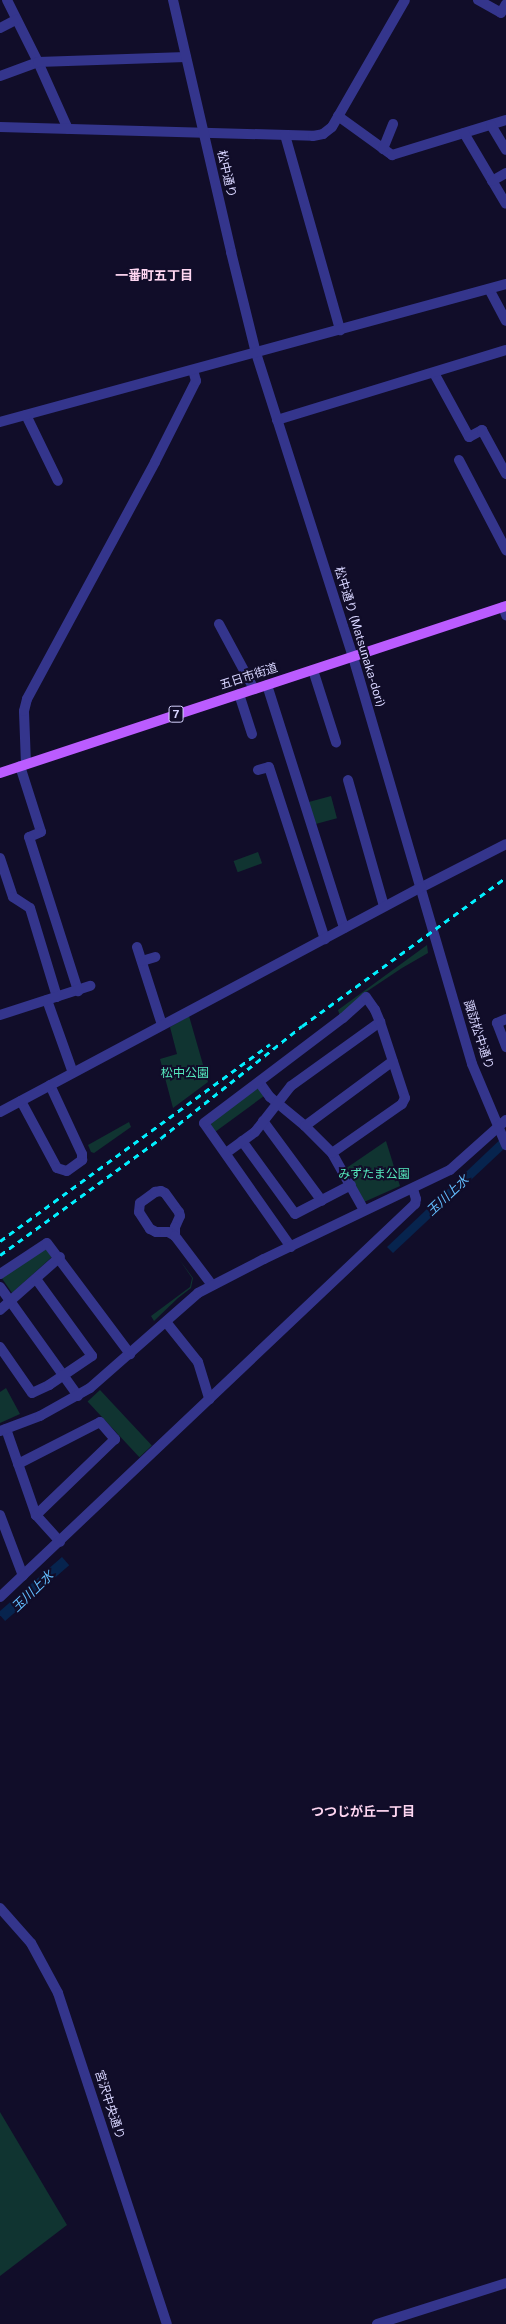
<!DOCTYPE html>
<meta charset="utf-8">
<style>
body{margin:0}
#map{position:relative;width:506px;height:2324px;overflow:hidden;background:#110d29;font-family:"Public Sans","Noto Sans JP",sans-serif}
div>[style]{position:absolute}
.green>*{inset:0;background:#103431;transform-origin:0 0}
.water>*{inset:0;background:#07244e;transform-origin:0 0}
.minor>*{height:10px;margin:-5px;padding:0 5px;transform-origin:5px;border-radius:5px;background:#34358c}
.tertiary>*{height:10px;margin:-5px;padding:0 5px;transform-origin:5px;border-radius:5px;background:#34358c}
.primary>*{height:10px;margin:-5px;padding:0 5px;transform-origin:5px;border-radius:5px;background:#bb5cff}
.rail>*{height:2.5px;margin-top:-1.25px;transform-origin:0;background:repeating-linear-gradient(90deg,#01f0ff 0 6px,transparent 0 11px)}
span{translate:-50% -50%;white-space:nowrap;text-align:center;line-height:1.15;-webkit-text-stroke:4px #110d29;paint-order:stroke}
.shield-label span{padding:1px 3px;background:#110d29;border:1px solid;border-radius:3px;-webkit-text-stroke-width:0}
.shield-label{font-size:11px;color:#d8d5ff;font-weight:700}
.street-label{font-size:12px;color:#d8d5ff}
.park-label{font-size:12px;color:#56ebbf}
.neighbourhood-label{font-size:13px;color:#ffd7f2;font-weight:700}
.water-label{font-size:13px;color:#63beff;font-style:italic}
</style>
<div id="map">
<div class="green">
<div style="left:331px;top:796px;width:23px;height:23px;rotate:75deg"></div>
<div style="left:258px;top:852px;width:12px;height:26px;rotate:70deg"></div>
<div style="clip-path:polygon(427px 945px,428px 953px,402px 968px,363px 994px,340px 1016px,338px 1010px)"></div>
<div style="clip-path:polygon(189px 1016px,208px 1082px,173px 1108px,160px 1059px,177px 1054px,170px 1027px)"></div>
<div style="clip-path:polygon(256px 1089px,259px 1089px,264px 1096px,215px 1132px,211px 1125px,212px 1121px)"></div>
<div style="clip-path:polygon(129px 1122px,131px 1127px,94px 1153px,91px 1152px,88px 1145px)"></div>
<div style="clip-path:polygon(386px 1141px,400px 1186px,364px 1202px,345px 1169px)"></div>
<div style="clip-path:polygon(45px 1248px,52px 1257px,12px 1293px,1px 1277px)"></div>
<div style="clip-path:polygon(179px 1259px,193px 1278px,191px 1288px,178px 1298px,154px 1321px,151px 1316px,190px 1287px,192px 1278px)"></div>
<div style="clip-path:polygon(6px 1388px,20px 1414px,0 1423px,0 1392px)"></div>
<div style="left:100px;top:1390px;width:76px;height:17px;rotate:47deg"></div>
<div style="clip-path:polygon(0 2112px,67px 2225px,0 2276px)"></div>
</div>
<div class="water">
<div style="clip-path:polygon(506px 1134px,506px 1147px,393px 1253px,387px 1247px)"></div>
<div style="left:62px;top:1557px;width:11px;height:85px;rotate:49deg"></div>
</div>
<div class="minor">
<div style="left:7px;top:0;width:69px;rotate:63.4deg"></div>
<div style="left:38px;top:62px;width:73px;rotate:65.9deg"></div>
<div style="left:478px;top:0;width:26px;rotate:29deg"></div>
<div style="left:501px;top:13px;width:10px;rotate:-61deg"></div>
<div style="left:0;top:28px;width:18px;rotate:-27deg"></div>
<div style="left:0;top:76px;width:40px;rotate:-20.2deg"></div>
<div style="left:38px;top:62px;width:148px;rotate:-1.9deg"></div>
<div style="left:338px;top:116px;width:67px;rotate:35.8deg"></div>
<div style="left:392px;top:155px;width:119px;rotate:-17.1deg"></div>
<div style="left:491px;top:125px;width:29px;rotate:59deg"></div>
<div style="left:0;top:127px;width:313px;rotate:1.6deg"></div>
<div style="left:313px;top:136px;width:10px;rotate:-11deg"></div>
<div style="left:323px;top:134px;width:11px;rotate:-38deg"></div>
<div style="left:332px;top:127px;width:146px;rotate:-60.1deg"></div>
<div style="left:464px;top:133px;width:82px;rotate:59.4deg"></div>
<div style="left:285px;top:135px;width:203px;rotate:74.2deg"></div>
<div style="left:383px;top:149px;width:27px;rotate:-68deg"></div>
<div style="left:492px;top:181px;width:16px;rotate:-30deg"></div>
<div style="left:489px;top:289px;width:36px;rotate:62deg"></div>
<div style="left:434px;top:373px;width:73px;rotate:61.3deg"></div>
<div style="left:469px;top:437px;width:15px;rotate:-28deg"></div>
<div style="left:482px;top:430px;width:50px;rotate:61.4deg"></div>
<div style="left:26px;top:415px;width:73px;rotate:64.1deg"></div>
<div style="left:277px;top:420px;width:239px;rotate:-17deg"></div>
<div style="left:459px;top:460px;width:102px;rotate:62.4deg"></div>
<div style="left:503px;top:607px;width:9px;rotate:69deg"></div>
<div style="left:219px;top:624px;width:74px;rotate:61.7deg"></div>
<div style="left:313px;top:670px;width:76px;rotate:72.3deg"></div>
<div style="left:267px;top:685px;width:255px;rotate:72.4deg"></div>
<div style="left:239px;top:694px;width:42px;rotate:72deg"></div>
<div style="left:26px;top:764px;width:53px;rotate:-92.2deg"></div>
<div style="left:24px;top:711px;width:12px;rotate:-76deg"></div>
<div style="left:27px;top:699px;width:269px;rotate:-61.6deg"></div>
<div style="left:155px;top:462px;width:91px;rotate:-63.2deg"></div>
<div style="left:196px;top:381px;width:11px;rotate:-105deg"></div>
<div style="left:20px;top:766px;width:69px;rotate:72.3deg"></div>
<div style="left:41px;top:832px;width:13px;rotate:157deg"></div>
<div style="left:29px;top:837px;width:162px;rotate:72.3deg"></div>
<div style="left:258px;top:770px;width:11px;rotate:-15deg"></div>
<div style="left:269px;top:767px;width:181px;rotate:72deg"></div>
<div style="left:348px;top:780px;width:131px;rotate:74.1deg"></div>
<div style="left:0;top:858px;width:41px;rotate:71.6deg"></div>
<div style="left:13px;top:897px;width:20px;rotate:33deg"></div>
<div style="left:30px;top:908px;width:93px;rotate:73.1deg"></div>
<div style="left:422px;top:887px;width:94px;rotate:-27.1deg"></div>
<div style="left:137px;top:947px;width:82px;rotate:72.2deg"></div>
<div style="left:142px;top:961px;width:14px;rotate:-17deg"></div>
<div style="left:47px;top:1000px;width:77px;rotate:70.4deg"></div>
<div style="left:0;top:1015px;width:95px;rotate:-17.9deg"></div>
<div style="left:506px;top:1019px;width:10px;rotate:156deg"></div>
<div style="left:497px;top:1023px;width:26px;rotate:69deg"></div>
<div style="left:259px;top:1082px;width:19px;rotate:54deg"></div>
<div style="left:270px;top:1097px;width:45px;rotate:39.6deg"></div>
<div style="left:305px;top:1126px;width:38px;rotate:45deg"></div>
<div style="left:332px;top:1153px;width:65px;rotate:60.7deg"></div>
<div style="left:21px;top:1101px;width:76px;rotate:61.8deg"></div>
<div style="left:57px;top:1168px;width:10px;rotate:17deg"></div>
<div style="left:67px;top:1171px;width:19px;rotate:-36deg"></div>
<div style="left:82px;top:1160px;width:6px;rotate:-90deg"></div>
<div style="left:82px;top:1154px;width:76px;rotate:-114.9deg"></div>
<div style="left:263px;top:1121px;width:99px;rotate:53.6deg"></div>
<div style="left:305px;top:1126px;width:109px;rotate:-36.5deg"></div>
<div style="left:242px;top:1141px;width:90px;rotate:54deg"></div>
<div style="left:295px;top:1214px;width:63px;rotate:-27.4deg"></div>
<div style="left:226px;top:1153px;width:36px;rotate:-36deg"></div>
<div style="left:255px;top:1132px;width:58px;rotate:-52deg"></div>
<div style="left:291px;top:1086px;width:110px;rotate:-35.7deg"></div>
<div style="left:161px;top:1191px;width:4px;rotate:27deg"></div>
<div style="left:165px;top:1193px;width:24px;rotate:54deg"></div>
<div style="left:179px;top:1212px;width:4px;rotate:76deg"></div>
<div style="left:180px;top:1216px;width:12px;rotate:114deg"></div>
<div style="left:175px;top:1227px;width:9px;rotate:90deg"></div>
<div style="left:175px;top:1236px;width:8px;rotate:-150deg"></div>
<div style="left:168px;top:1232px;width:12px;rotate:180deg"></div>
<div style="left:156px;top:1232px;width:7px;rotate:-153deg"></div>
<div style="left:150px;top:1229px;width:20px;rotate:-123deg"></div>
<div style="left:139px;top:1212px;width:9px;rotate:-84deg"></div>
<div style="left:140px;top:1203px;width:19px;rotate:-36deg"></div>
<div style="left:155px;top:1192px;width:6px;rotate:-9deg"></div>
<div style="left:291px;top:1247px;width:151px;rotate:-125.1deg"></div>
<div style="left:204px;top:1123px;width:174px;rotate:-37.1deg"></div>
<div style="left:343px;top:1018px;width:31px;rotate:-42deg"></div>
<div style="left:366px;top:997px;width:16px;rotate:55deg"></div>
<div style="left:375px;top:1010px;width:13px;rotate:67deg"></div>
<div style="left:380px;top:1022px;width:80px;rotate:71.8deg"></div>
<div style="left:405px;top:1098px;width:7px;rotate:117deg"></div>
<div style="left:402px;top:1104px;width:85px;rotate:145deg"></div>
<div style="left:0;top:1274px;width:56px;rotate:-33.4deg"></div>
<div style="left:47px;top:1243px;width:139px;rotate:53.2deg"></div>
<div style="left:0;top:1287px;width:134px;rotate:54.4deg"></div>
<div style="left:0;top:1310px;width:80px;rotate:-41.5deg"></div>
<div style="left:166px;top:1322px;width:51px;rotate:51.3deg"></div>
<div style="left:198px;top:1362px;width:39px;rotate:73deg"></div>
<div style="left:0;top:1347px;width:56px;rotate:55.2deg"></div>
<div style="left:32px;top:1393px;width:19px;rotate:-25deg"></div>
<div style="left:49px;top:1385px;width:52px;rotate:-34deg"></div>
<div style="left:92px;top:1356px;width:95px;rotate:-126deg"></div>
<div style="left:6px;top:1429px;width:91px;rotate:70.8deg"></div>
<div style="left:36px;top:1515px;width:36px;rotate:48deg"></div>
<div style="left:18px;top:1464px;width:92px;rotate:-27.1deg"></div>
<div style="left:100px;top:1422px;width:23px;rotate:49deg"></div>
<div style="left:115px;top:1439px;width:110px;rotate:136.1deg"></div>
<div style="left:0;top:1515px;width:65px;rotate:69.3deg"></div>
<div style="left:0;top:1597px;width:572px;rotate:-43.44deg"></div>
<div style="left:415px;top:1204px;width:5px;rotate:-79deg"></div>
<div style="left:416px;top:1199px;width:10px;rotate:-107deg"></div>
</div>
<div class="tertiary">
<div style="left:173px;top:0;width:259px;rotate:77deg"></div>
<div style="left:231px;top:252px;width:104px;rotate:76.1deg"></div>
<div style="left:256px;top:353px;width:319px;rotate:72.3deg"></div>
<div style="left:353px;top:657px;width:424px;rotate:73.7deg"></div>
<div style="left:472px;top:1064px;width:88px;rotate:67.2deg"></div>
<div style="left:0;top:422px;width:524px;rotate:-15.26deg"></div>
<div style="left:0;top:1112px;width:478px;rotate:-28.1deg"></div>
<div style="left:175px;top:1236px;width:61px;rotate:52.9deg"></div>
<div style="left:0;top:1431px;width:43px;rotate:-20.6deg"></div>
<div style="left:40px;top:1416px;width:57px;rotate:-29.2deg"></div>
<div style="left:90px;top:1388px;width:144px;rotate:-41.3deg"></div>
<div style="left:198px;top:1293px;width:74px;rotate:-27.3deg"></div>
<div style="left:264px;top:1259px;width:206px;rotate:-25.6deg"></div>
<div style="left:450px;top:1170px;width:75px;rotate:-41.8deg"></div>
<div style="left:0;top:1908px;width:47px;rotate:48.5deg"></div>
<div style="left:31px;top:1943px;width:57px;rotate:61.6deg"></div>
<div style="left:58px;top:1993px;width:348px;rotate:71.8deg"></div>
<div style="left:377px;top:2324px;width:135px;rotate:-17.6deg"></div>
</div>
<div class="primary">
<div style="left:0;top:773px;width:533px;rotate:-18.26deg"></div>
</div>
<div class="rail">
<div style="left:0;top:1241px;width:334px;rotate:-36.1deg"></div>
<div style="left:0;top:1255px;width:199px;rotate:-36deg"></div>
<div style="left:161px;top:1138px;width:180px;rotate:-38.5deg"></div>
<div style="left:302px;top:1026px;width:253px;rotate:-36.1deg"></div>
</div>
<div class="shield-label">
<span style="left:176px;top:714px">7</span>
</div>
<div class="street-label">
<span style="left:226px;top:174px;rotate:77deg">松中通り</span>
<span style="left:359px;top:637px;rotate:73deg">松中通り (Matsunaka-dori)</span>
<span style="left:249px;top:677px;rotate:-18deg">五日市街道</span>
<span style="left:478px;top:1035px;rotate:72deg">諏訪松中通り</span>
<span style="left:109px;top:2105px;rotate:72deg">宮沢中央通り</span>
</div>
<div class="park-label">
<span style="left:185px;top:1074px">松中公園</span>
<span style="left:374px;top:1175px">みずたま公園</span>
</div>
<div class="neighbourhood-label">
<span style="left:154px;top:276px">一番町五丁目</span>
<span style="left:363px;top:1812px">つつじが丘一丁目</span>
</div>
<div class="water-label">
<span style="left:448px;top:1196px;rotate:-43deg">玉川上水</span>
<span style="left:33px;top:1592px;rotate:-44deg">玉川上水</span>
</div>
</div>
